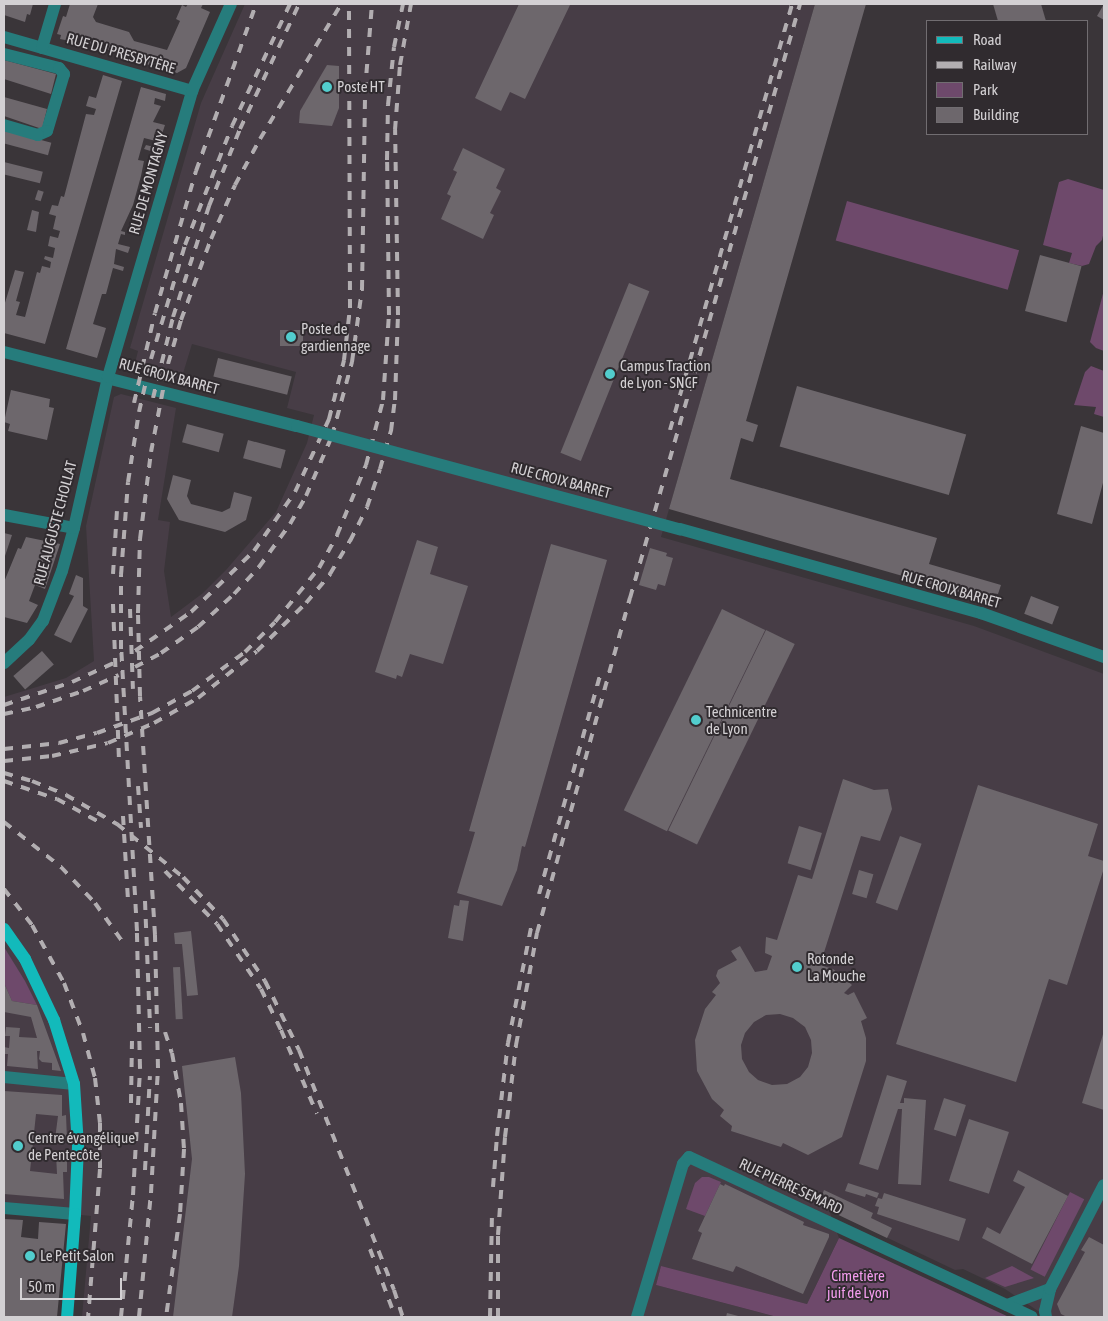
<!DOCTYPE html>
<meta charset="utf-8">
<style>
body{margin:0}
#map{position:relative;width:1108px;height:1321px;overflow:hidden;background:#3a3539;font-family:"Asap Condensed",sans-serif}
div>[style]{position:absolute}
.built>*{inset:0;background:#473d46}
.green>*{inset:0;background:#6e496b;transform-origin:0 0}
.building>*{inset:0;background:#6d676c;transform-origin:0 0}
.minor>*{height:12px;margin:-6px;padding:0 6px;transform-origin:6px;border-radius:6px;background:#267c7c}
.major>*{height:12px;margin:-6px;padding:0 6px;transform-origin:6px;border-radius:6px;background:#12babb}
.rail>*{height:4px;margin-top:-2px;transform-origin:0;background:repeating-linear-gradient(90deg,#b2aeb1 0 9px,transparent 0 18px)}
.minor-bridge>*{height:12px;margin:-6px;padding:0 6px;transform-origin:6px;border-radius:6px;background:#267c7c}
.dots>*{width:14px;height:14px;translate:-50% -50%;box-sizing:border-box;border:2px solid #302b2f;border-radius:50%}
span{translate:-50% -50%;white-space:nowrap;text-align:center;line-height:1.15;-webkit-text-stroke:4px #302b2f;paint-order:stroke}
.street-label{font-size:15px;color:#d3d0d3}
.poi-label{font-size:15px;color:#d3d0d3}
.left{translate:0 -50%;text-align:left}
.park-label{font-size:15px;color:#f39ced}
.frame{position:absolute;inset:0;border:5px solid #d3d0d3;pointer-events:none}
.legend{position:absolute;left:926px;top:20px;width:162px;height:115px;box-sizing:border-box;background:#302b2f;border:1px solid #716d71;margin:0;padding:6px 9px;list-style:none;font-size:15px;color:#d3d0d3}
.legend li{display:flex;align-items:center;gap:10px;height:25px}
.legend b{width:25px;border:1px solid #716d71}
.scale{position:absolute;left:20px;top:1278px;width:102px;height:22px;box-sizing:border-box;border:2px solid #d3d0d3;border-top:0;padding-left:6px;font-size:15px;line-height:18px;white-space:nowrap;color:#d3d0d3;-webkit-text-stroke:4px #302b2f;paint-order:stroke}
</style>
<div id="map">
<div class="built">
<div style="clip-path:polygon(245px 4px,815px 4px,661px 537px,974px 626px,1104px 674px,1104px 1317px,1047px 1317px,1005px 1289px,963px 1269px,955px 1270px,829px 1210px,839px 1238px,807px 1304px,661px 1267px,656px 1285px,777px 1317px,82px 1317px,91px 1216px,4px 1207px,4px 697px,66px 678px,94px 661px,86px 526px,114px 397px,121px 394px,176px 408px,158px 520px,170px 522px,164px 571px,171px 617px,203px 593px,226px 570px,276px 512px,307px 443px,314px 415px,287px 408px,296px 372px,192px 344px,181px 380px,134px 367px,138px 351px,130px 348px,201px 103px)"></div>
</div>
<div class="green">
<div style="clip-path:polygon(1068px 179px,1104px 190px,1104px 231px,1102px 240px,1096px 246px,1089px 264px,1082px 266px,1069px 263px,1072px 253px,1043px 245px,1059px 182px)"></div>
<div style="left:847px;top:201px;width:179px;height:41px;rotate:16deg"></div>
<div style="clip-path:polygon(1104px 290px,1104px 351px,1096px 348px,1090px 342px)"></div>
<div style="clip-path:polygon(1091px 366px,1104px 371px,1104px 417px,1094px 414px,1096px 407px,1074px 405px,1085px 372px)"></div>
<div style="clip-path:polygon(4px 947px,25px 981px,37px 1005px,12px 1001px,4px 983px)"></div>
<div style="clip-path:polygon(702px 1177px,709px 1177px,721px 1182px,705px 1216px,686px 1209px,695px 1183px)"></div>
<div style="left:1070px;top:1192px;width:16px;height:87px;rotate:27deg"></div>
<div style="clip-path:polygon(839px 1238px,1009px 1317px,777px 1317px,656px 1285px,661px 1266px,807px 1304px)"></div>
<div style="clip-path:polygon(1012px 1266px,1034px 1278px,1005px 1287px,985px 1278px)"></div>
</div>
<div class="building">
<div style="clip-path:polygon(4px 4px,33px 4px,30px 15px,27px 14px,25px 22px,4px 15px)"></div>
<div style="clip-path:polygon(70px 4px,98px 4px,93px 17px,96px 22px,129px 32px,134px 41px,167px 50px,180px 21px,176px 19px,182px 5px,186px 7px,188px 4px,203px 4px,201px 8px,210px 12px,186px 68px,177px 73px,122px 57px,121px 55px,118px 56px,115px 52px,96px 46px,60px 39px,61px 35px,57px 34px,63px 16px,66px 17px)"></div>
<div style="clip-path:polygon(519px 4px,570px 5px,525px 99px,510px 92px,501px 111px,475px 98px)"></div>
<div style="clip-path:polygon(815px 4px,866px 4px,746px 421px,758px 425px,753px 442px,741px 438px,730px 479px,937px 538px,929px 564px,1001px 585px,998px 594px,992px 593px,990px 601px,669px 509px)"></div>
<div style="clip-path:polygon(993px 4px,1041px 4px,1046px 21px,998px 21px)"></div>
<div style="clip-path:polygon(1104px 4px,1104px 20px,1097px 16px)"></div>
<div style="clip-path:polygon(4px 60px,56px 74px,51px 94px,4px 79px)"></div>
<div style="clip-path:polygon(327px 65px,339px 66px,339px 108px,332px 126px,299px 123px,300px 111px)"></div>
<div style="clip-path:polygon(103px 75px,122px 81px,45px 344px,4px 333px,4px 306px,15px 270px,24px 272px,16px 301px,20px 302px,16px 315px,25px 317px,37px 272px,40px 273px,42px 266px,50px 268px,51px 262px,44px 259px,45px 256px,53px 258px,55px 248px,48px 246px,50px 236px,58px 238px,60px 231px,53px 229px,56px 216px,49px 214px,52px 205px,58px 206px,61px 196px,64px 197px,86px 114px,94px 115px,96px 109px,86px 106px,89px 96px,96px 98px)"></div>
<div style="clip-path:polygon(141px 87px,166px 94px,165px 101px,155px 98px,154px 104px,161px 106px,153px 122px,165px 125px,162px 134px,155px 132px,154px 136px,161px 138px,160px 142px,144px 138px,138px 160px,144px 161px,141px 176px,133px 205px,121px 231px,125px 232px,125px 235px,121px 234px,118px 244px,130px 247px,128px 253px,116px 249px,114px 264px,124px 267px,123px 271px,113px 268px,106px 294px,102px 294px,93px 324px,106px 328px,97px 358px,66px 349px)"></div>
<div style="clip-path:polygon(4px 97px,47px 109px,42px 129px,4px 116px)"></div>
<div style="left:4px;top:130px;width:49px;height:13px;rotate:15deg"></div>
<div style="clip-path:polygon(146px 145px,158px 148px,157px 153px,144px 149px)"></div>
<div style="clip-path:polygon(463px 148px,505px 169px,496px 188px,501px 191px,490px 213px,494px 215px,483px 239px,441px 219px,451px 196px,447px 194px,457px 172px,453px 170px)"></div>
<div style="left:4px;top:162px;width:40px;height:12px;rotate:14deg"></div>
<div style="left:38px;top:190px;width:6px;height:10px;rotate:18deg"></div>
<div style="clip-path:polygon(32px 210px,39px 212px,36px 232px,27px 230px)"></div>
<div style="left:1040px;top:255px;width:43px;height:58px;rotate:15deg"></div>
<div style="left:629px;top:283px;width:22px;height:183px;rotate:22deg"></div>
<div style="left:280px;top:330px;width:23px;height:16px"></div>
<div style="left:218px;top:358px;width:76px;height:19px;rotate:14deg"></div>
<div style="left:797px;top:386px;width:176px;height:63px;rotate:16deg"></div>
<div style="clip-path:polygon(11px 390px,50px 399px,49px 407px,54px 408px,47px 440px,8px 431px,10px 424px,4px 422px)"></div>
<div style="left:187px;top:424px;width:38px;height:19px;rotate:15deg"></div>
<div style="clip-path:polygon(1081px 426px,1104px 433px,1104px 479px,1092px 524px,1057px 514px)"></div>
<div style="left:248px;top:440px;width:39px;height:19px;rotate:15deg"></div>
<div style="clip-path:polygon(173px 475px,191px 480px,187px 496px,191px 504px,222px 512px,230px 508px,234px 492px,252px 497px,246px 520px,225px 532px,179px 520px,167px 499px)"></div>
<div style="clip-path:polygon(4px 533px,12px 535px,4px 559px)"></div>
<div style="clip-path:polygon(26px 537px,60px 544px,45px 589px,35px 585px,29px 601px,38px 605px,27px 623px,4px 617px,4px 582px,18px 548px,21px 549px)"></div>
<div style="clip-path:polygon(417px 540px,438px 547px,430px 574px,468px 586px,443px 664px,410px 654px,402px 677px,397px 675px,396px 679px,375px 672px)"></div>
<div style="clip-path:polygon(551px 544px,607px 560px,525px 847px,522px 846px,517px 870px,502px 906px,457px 893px,475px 832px,469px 831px)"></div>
<div style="clip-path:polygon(650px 548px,667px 553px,666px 556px,673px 558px,665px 586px,658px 584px,656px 590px,639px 585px)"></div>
<div style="clip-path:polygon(76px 575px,83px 578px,83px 606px,88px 609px,71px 643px,54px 635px,74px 596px,69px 594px)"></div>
<div style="left:1031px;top:596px;width:30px;height:19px;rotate:21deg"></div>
<div style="left:722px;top:609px;width:48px;height:224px;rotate:26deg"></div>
<div style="left:766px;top:630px;width:32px;height:223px;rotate:26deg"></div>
<div style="left:42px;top:651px;width:18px;height:38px;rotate:49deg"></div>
<div style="clip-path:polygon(evenodd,843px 779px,874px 790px,888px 789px,892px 809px,880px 841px,861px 836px,820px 965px,833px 969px,852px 985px,844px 993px,848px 995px,854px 992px,867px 1018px,861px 1021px,866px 1038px,866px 1061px,842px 1137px,808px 1155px,783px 1143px,781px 1147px,731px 1131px,732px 1126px,720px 1116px,724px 1110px,712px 1099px,697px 1071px,695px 1040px,705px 1009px,716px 995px,712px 992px,720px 983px,716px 976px,718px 970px,737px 960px,731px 951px,740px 946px,755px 972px,767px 970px,772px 956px,765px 953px,766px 937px,777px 940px,798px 875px,812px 879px,843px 779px,780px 1014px,793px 1018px,805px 1027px,811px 1040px,812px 1053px,808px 1067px,800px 1077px,787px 1084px,772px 1085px,758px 1080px,749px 1072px,742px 1059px,741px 1045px,745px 1033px,754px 1022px,766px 1015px,780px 1014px)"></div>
<div style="clip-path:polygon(978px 785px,1098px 824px,1088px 856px,1104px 861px,1104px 868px,1067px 985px,1049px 979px,1016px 1082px,896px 1044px)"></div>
<div style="left:799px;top:826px;width:24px;height:39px;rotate:17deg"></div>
<div style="left:900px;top:836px;width:23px;height:71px;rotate:20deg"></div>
<div style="left:859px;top:870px;width:15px;height:25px;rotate:16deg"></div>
<div style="clip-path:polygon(460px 900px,469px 901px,463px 941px,448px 938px,454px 905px,459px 906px)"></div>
<div style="clip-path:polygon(191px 931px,198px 995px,187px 996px,182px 944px,175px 944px,174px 933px)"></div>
<div style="left:180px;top:967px;width:52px;height:7px;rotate:87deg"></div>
<div style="clip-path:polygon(4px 983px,12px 1001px,37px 1005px,61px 1071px,52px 1070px,52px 1063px,42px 1062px,39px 1059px,40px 1051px,37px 1051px,38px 1069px,7px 1066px,8px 1054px,4px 1054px,4px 1047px,9px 1048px,10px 1036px,5px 1036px,6px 1027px,20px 1028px,19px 1037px,37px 1038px,31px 1017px,4px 1012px)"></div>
<div style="clip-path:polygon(1104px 1031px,1104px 1110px,1082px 1103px)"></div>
<div style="clip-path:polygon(235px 1057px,241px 1093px,245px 1174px,239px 1266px,232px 1317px,173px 1317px,192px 1159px,182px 1066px)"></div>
<div style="clip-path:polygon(887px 1075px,907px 1081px,900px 1103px,904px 1103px,904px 1098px,926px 1100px,921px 1185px,898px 1184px,902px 1109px,898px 1109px,878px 1170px,859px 1164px)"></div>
<div style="clip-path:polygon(4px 1091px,62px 1095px,62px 1116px,66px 1115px,67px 1139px,55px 1139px,58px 1116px,36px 1114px,30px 1171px,57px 1174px,56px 1154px,67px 1154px,67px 1172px,63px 1172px,64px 1199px,4px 1194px)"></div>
<div style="left:944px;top:1098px;width:23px;height:33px;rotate:18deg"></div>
<div style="left:969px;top:1119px;width:42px;height:65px;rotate:18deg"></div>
<div style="clip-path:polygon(1018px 1170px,1068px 1196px,1032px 1264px,982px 1238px,987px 1227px,1000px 1234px,1025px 1187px,1013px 1181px)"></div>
<div style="left:799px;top:1182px;width:16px;height:6px;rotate:27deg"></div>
<div style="clip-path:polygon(848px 1183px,879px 1193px,877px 1198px,866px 1194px,865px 1197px,845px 1191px)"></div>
<div style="clip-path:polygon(720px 1184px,724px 1186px,725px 1184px,804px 1222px,803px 1225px,829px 1234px,829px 1237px,803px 1294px,736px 1266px,733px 1272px,692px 1259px,702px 1233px,698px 1231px)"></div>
<div style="clip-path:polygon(824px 1190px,873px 1213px,871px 1218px,892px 1228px,887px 1238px,828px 1210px,830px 1207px,823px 1204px,826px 1197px,822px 1195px)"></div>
<div style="clip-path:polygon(884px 1193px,966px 1219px,959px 1241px,877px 1214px,879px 1207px,875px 1206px,878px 1198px,882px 1199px)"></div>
<div style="clip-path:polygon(4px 1219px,23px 1220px,21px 1237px,38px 1239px,39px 1222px,66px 1224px,57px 1317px,4px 1317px)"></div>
<div style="clip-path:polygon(1089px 1237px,1104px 1245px,1104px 1317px,1067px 1317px,1061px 1314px,1057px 1304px,1085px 1252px,1081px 1250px)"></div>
<div style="clip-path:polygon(727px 1313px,742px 1317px,726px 1317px)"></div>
</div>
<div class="minor">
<div style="left:4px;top:37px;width:196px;rotate:16deg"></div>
<div style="left:42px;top:48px;width:46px;rotate:-73.5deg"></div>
<div style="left:4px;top:54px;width:57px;rotate:14.3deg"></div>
<div style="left:59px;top:68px;width:8px;rotate:50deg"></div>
<div style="left:64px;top:74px;width:59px;rotate:106.6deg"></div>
<div style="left:47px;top:131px;width:10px;rotate:156deg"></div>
<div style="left:38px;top:135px;width:35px;rotate:-164deg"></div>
<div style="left:4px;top:352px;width:302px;rotate:14.2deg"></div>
<div style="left:4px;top:515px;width:71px;rotate:10.5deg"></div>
<div style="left:680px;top:529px;width:313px;rotate:15.6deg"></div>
<div style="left:981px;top:613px;width:131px;rotate:19.7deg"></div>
<div style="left:4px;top:663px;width:34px;rotate:-43deg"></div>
<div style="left:29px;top:640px;width:24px;rotate:-54deg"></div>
<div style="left:43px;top:621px;width:53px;rotate:-69.2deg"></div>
<div style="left:62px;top:571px;width:45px;rotate:-74.4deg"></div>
<div style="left:74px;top:528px;width:155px;rotate:-77.3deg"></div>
<div style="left:108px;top:377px;width:298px;rotate:-73.6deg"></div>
<div style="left:192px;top:91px;width:95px;rotate:-65.9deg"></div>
<div style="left:4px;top:1077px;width:70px;rotate:5.7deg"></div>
<div style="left:4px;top:1208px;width:71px;rotate:4.8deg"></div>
<div style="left:1007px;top:1305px;width:46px;rotate:-20.4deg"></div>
<div style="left:637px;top:1317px;width:160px;rotate:-73.3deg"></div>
<div style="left:683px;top:1164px;width:9px;rotate:-49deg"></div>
<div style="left:689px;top:1157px;width:378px;rotate:25deg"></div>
<div style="left:1046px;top:1317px;width:6px;rotate:-99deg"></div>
<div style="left:1045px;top:1311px;width:23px;rotate:-77deg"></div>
<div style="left:1050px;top:1289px;width:117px;rotate:-62.6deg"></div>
</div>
<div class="major">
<div style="left:4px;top:929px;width:37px;rotate:55deg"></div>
<div style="left:25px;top:959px;width:68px;rotate:64.6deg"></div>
<div style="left:54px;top:1020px;width:67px;rotate:72.6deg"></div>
<div style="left:74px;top:1084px;width:62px;rotate:86.3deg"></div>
<div style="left:78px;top:1146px;width:68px;rotate:92.5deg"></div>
<div style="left:75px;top:1214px;width:103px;rotate:94.4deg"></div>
</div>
<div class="rail">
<div style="left:153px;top:398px;width:83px;rotate:-76.1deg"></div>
<div style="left:173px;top:317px;width:117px;rotate:-72deg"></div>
<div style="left:209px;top:206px;width:83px;rotate:-68.1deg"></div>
<div style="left:240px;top:129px;width:138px;rotate:-64.7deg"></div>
<div style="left:134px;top:403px;width:92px;rotate:-76.9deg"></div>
<div style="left:155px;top:313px;width:148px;rotate:-73.9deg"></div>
<div style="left:196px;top:171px;width:177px;rotate:-70.2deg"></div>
<div style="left:670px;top:430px;width:443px;rotate:-74deg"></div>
<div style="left:113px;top:574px;width:63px;rotate:-86.4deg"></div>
<div style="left:113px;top:604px;width:154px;rotate:87.8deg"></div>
<div style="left:130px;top:609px;width:80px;rotate:87.9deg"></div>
<div style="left:135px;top:651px;width:68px;rotate:-34.9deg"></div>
<div style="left:191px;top:612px;width:88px;rotate:-44.1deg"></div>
<div style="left:254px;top:551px;width:72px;rotate:-55.2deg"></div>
<div style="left:295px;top:492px;width:81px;rotate:-65deg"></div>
<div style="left:329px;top:419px;width:61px;rotate:-75.7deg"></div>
<div style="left:344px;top:360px;width:52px;rotate:-83.4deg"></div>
<div style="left:350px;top:308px;width:303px;rotate:-90.2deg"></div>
<div style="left:135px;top:667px;width:30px;rotate:-28deg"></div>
<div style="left:161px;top:653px;width:45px;rotate:-35.1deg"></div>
<div style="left:198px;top:627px;width:49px;rotate:-42.5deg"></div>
<div style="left:234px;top:594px;width:37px;rotate:-47deg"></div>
<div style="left:259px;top:567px;width:53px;rotate:-54.2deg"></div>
<div style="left:290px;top:524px;width:32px;rotate:-60deg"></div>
<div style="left:306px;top:496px;width:65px;rotate:-66.6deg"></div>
<div style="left:332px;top:436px;width:77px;rotate:-74.9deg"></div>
<div style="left:352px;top:362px;width:74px;rotate:-82.2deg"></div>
<div style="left:362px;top:289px;width:198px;rotate:-89.1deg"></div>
<div style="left:365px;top:91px;width:87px;rotate:-85.4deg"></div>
<div style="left:4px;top:705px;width:72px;rotate:-18.7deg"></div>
<div style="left:72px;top:682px;width:51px;rotate:-24.5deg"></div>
<div style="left:4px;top:714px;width:33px;rotate:-12deg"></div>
<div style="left:36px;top:707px;width:50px;rotate:-18.8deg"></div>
<div style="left:83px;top:691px;width:39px;rotate:-24deg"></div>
<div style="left:4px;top:749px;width:55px;rotate:-6.2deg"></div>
<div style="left:59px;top:743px;width:39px;rotate:-15deg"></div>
<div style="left:97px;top:733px;width:59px;rotate:-20deg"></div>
<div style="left:152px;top:713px;width:46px;rotate:-28.8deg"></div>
<div style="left:192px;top:691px;width:66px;rotate:-36.3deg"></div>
<div style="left:245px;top:652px;width:42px;rotate:-45deg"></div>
<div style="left:275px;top:622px;width:70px;rotate:-50.8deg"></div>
<div style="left:319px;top:568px;width:38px;rotate:-61deg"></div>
<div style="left:337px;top:535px;width:76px;rotate:-67.5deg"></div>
<div style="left:366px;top:465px;width:67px;rotate:-75.3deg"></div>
<div style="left:383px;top:400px;width:85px;rotate:-86deg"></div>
<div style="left:389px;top:315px;width:155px;rotate:-90.7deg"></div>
<div style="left:387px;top:160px;width:55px;rotate:-89deg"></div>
<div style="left:388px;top:105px;width:58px;rotate:-84.1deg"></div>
<div style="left:394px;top:47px;width:44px;rotate:-78.2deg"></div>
<div style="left:4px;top:761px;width:48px;rotate:-5.9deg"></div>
<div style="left:52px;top:756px;width:57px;rotate:-13.1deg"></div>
<div style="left:108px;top:743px;width:50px;rotate:-23.5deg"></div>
<div style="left:154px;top:723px;width:51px;rotate:-29.6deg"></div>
<div style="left:198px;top:698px;width:75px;rotate:-38.5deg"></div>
<div style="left:257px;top:651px;width:69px;rotate:-44.4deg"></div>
<div style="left:306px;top:603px;width:38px;rotate:-50deg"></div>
<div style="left:330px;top:574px;width:39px;rotate:-59deg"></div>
<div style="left:350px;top:541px;width:38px;rotate:-63deg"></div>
<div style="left:367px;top:507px;width:40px;rotate:-71.1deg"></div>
<div style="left:380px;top:469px;width:40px;rotate:-74deg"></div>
<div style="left:391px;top:431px;width:31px;rotate:-83deg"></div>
<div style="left:395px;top:400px;width:85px;rotate:-88deg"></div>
<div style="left:398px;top:315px;width:185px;rotate:-90.9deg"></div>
<div style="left:395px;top:130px;width:65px;rotate:-85.6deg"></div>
<div style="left:400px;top:65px;width:62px;rotate:-79.8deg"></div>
<div style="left:4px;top:773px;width:29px;rotate:16deg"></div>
<div style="left:32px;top:781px;width:37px;rotate:22deg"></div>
<div style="left:66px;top:795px;width:59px;rotate:29.6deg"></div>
<div style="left:117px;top:824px;width:85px;rotate:38.8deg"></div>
<div style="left:183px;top:877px;width:58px;rotate:46.4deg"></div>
<div style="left:223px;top:919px;width:75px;rotate:55.9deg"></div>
<div style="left:265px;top:981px;width:77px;rotate:63.8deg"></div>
<div style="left:299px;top:1050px;width:258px;rotate:68.4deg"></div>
<div style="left:394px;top:1290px;width:28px;rotate:72deg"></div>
<div style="left:4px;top:781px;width:56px;rotate:18.8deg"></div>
<div style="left:57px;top:799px;width:48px;rotate:28.7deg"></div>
<div style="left:138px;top:786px;width:42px;rotate:85.9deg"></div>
<div style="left:123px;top:816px;width:85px;rotate:86.6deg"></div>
<div style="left:4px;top:822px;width:73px;rotate:38.3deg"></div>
<div style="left:61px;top:867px;width:50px;rotate:46.6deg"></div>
<div style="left:95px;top:903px;width:47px;rotate:54.6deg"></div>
<div style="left:165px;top:871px;width:74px;rotate:45.5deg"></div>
<div style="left:217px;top:924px;width:78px;rotate:55.9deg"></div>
<div style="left:261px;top:989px;width:46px;rotate:64deg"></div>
<div style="left:281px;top:1030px;width:91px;rotate:66.8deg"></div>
<div style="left:4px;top:889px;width:46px;rotate:52.1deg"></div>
<div style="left:32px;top:925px;width:66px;rotate:61.1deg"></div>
<div style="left:64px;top:983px;width:53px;rotate:69.2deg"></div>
<div style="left:83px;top:1033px;width:47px;rotate:75.1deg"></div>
<div style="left:95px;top:1078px;width:45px;rotate:83.7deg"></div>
<div style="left:100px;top:1123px;width:46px;rotate:90deg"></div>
<div style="left:100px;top:1169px;width:148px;rotate:94.6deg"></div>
<div style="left:539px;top:894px;width:227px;rotate:-74.4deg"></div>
<div style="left:145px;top:901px;width:127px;rotate:87.7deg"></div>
<div style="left:165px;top:1032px;width:22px;rotate:72deg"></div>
<div style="left:172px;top:1053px;width:51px;rotate:79.8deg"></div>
<div style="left:181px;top:1103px;width:46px;rotate:86.3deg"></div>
<div style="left:184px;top:1149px;width:65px;rotate:93.5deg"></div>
<div style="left:180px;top:1214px;width:104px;rotate:97.7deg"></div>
<div style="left:131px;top:1103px;width:62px;rotate:-89.1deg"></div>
<div style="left:145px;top:1170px;width:94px;rotate:-87deg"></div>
<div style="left:493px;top:1187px;width:51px;rotate:-85.5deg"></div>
<div style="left:497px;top:1136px;width:94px;rotate:-83.3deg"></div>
<div style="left:508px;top:1043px;width:122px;rotate:-78.7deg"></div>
<div style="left:370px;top:1249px;width:63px;rotate:69.6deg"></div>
<div style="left:121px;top:1317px;width:123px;rotate:-84.4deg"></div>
<div style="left:133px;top:1195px;width:127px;rotate:-86.8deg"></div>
<div style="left:140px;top:1068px;width:137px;rotate:-91.3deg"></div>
<div style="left:137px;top:931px;width:282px;rotate:-93.2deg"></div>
<div style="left:121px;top:649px;width:74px;rotate:-90deg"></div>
<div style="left:121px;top:575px;width:93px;rotate:-85.7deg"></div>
<div style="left:128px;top:482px;width:71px;rotate:-81.1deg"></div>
<div style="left:139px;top:412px;width:54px;rotate:-77.2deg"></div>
<div style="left:151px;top:359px;width:119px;rotate:-73.4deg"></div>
<div style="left:185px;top:245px;width:128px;rotate:-68.4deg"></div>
<div style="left:232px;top:126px;width:135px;rotate:-64.6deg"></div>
<div style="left:139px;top:1317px;width:125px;rotate:-84.5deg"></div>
<div style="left:151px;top:1193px;width:125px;rotate:-86.8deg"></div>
<div style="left:158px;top:1068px;width:133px;rotate:-91.3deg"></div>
<div style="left:155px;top:935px;width:239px;rotate:-93.6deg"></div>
<div style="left:140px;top:696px;width:83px;rotate:-91.4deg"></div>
<div style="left:138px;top:613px;width:74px;rotate:-88.5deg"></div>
<div style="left:140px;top:539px;width:88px;rotate:-82.8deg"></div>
<div style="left:151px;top:452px;width:90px;rotate:-79.1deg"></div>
<div style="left:168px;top:364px;width:46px;rotate:-73.5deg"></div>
<div style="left:181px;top:320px;width:86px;rotate:-69.7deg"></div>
<div style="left:211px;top:239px;width:59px;rotate:-66deg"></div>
<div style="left:235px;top:185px;width:52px;rotate:-61.5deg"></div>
<div style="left:260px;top:139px;width:157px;rotate:-59deg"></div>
<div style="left:490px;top:1317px;width:107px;rotate:-88.9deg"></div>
<div style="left:498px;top:1317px;width:82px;rotate:-90deg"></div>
<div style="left:498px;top:1235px;width:98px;rotate:-85.9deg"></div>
<div style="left:505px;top:1137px;width:93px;rotate:-83.2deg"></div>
<div style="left:516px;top:1045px;width:114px;rotate:-79.4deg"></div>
<div style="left:537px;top:933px;width:348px;rotate:-74.5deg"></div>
<div style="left:630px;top:598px;width:618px;rotate:-74.03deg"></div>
</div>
<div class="minor-bridge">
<div style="left:297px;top:426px;width:397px;rotate:15.1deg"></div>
</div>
<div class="dots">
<div style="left:327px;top:87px;background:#52cdcd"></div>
<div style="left:291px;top:337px;background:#52cdcd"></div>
<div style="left:610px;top:374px;background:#52cdcd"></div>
<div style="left:696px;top:720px;background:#52cdcd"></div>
<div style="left:797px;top:967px;background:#52cdcd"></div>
<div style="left:18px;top:1146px;background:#52cdcd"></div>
<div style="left:30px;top:1256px;background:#52cdcd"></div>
</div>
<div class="street-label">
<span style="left:121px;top:53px;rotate:16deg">RUE DU PRESBYTÈRE</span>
<span style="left:148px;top:183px;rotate:-74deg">RUE DE MONTAGNY</span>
<span style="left:169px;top:376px;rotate:15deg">RUE CROIX BARRET</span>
<span style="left:561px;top:480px;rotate:15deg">RUE CROIX BARRET</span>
<span style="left:55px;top:523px;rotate:-75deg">RUE AUGUSTE CHOLLAT</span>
<span style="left:951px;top:589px;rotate:16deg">RUE CROIX BARRET</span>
<span style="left:791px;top:1186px;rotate:25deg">RUE PIERRE SEMARD</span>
</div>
<div class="poi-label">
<span class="left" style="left:337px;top:87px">Poste HT</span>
<span class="left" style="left:301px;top:337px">Poste de<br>gardiennage</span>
<span class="left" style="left:620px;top:374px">Campus Traction<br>de Lyon - SNCF</span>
<span class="left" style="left:706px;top:720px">Technicentre<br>de Lyon</span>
<span class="left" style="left:807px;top:967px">Rotonde<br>La Mouche</span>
<span class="left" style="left:28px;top:1146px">Centre évangélique<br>de Pentecôte</span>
<span class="left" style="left:40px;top:1256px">Le Petit Salon</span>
</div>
<div class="park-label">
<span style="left:858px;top:1284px">Cimetière<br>juif de Lyon</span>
</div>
<div class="frame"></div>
<ul class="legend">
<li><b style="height:6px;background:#12babb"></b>Road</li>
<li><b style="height:6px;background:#b2aeb1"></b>Railway</li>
<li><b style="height:14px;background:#6e496b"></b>Park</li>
<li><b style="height:14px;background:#6d676c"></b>Building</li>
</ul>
<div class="scale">50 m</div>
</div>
